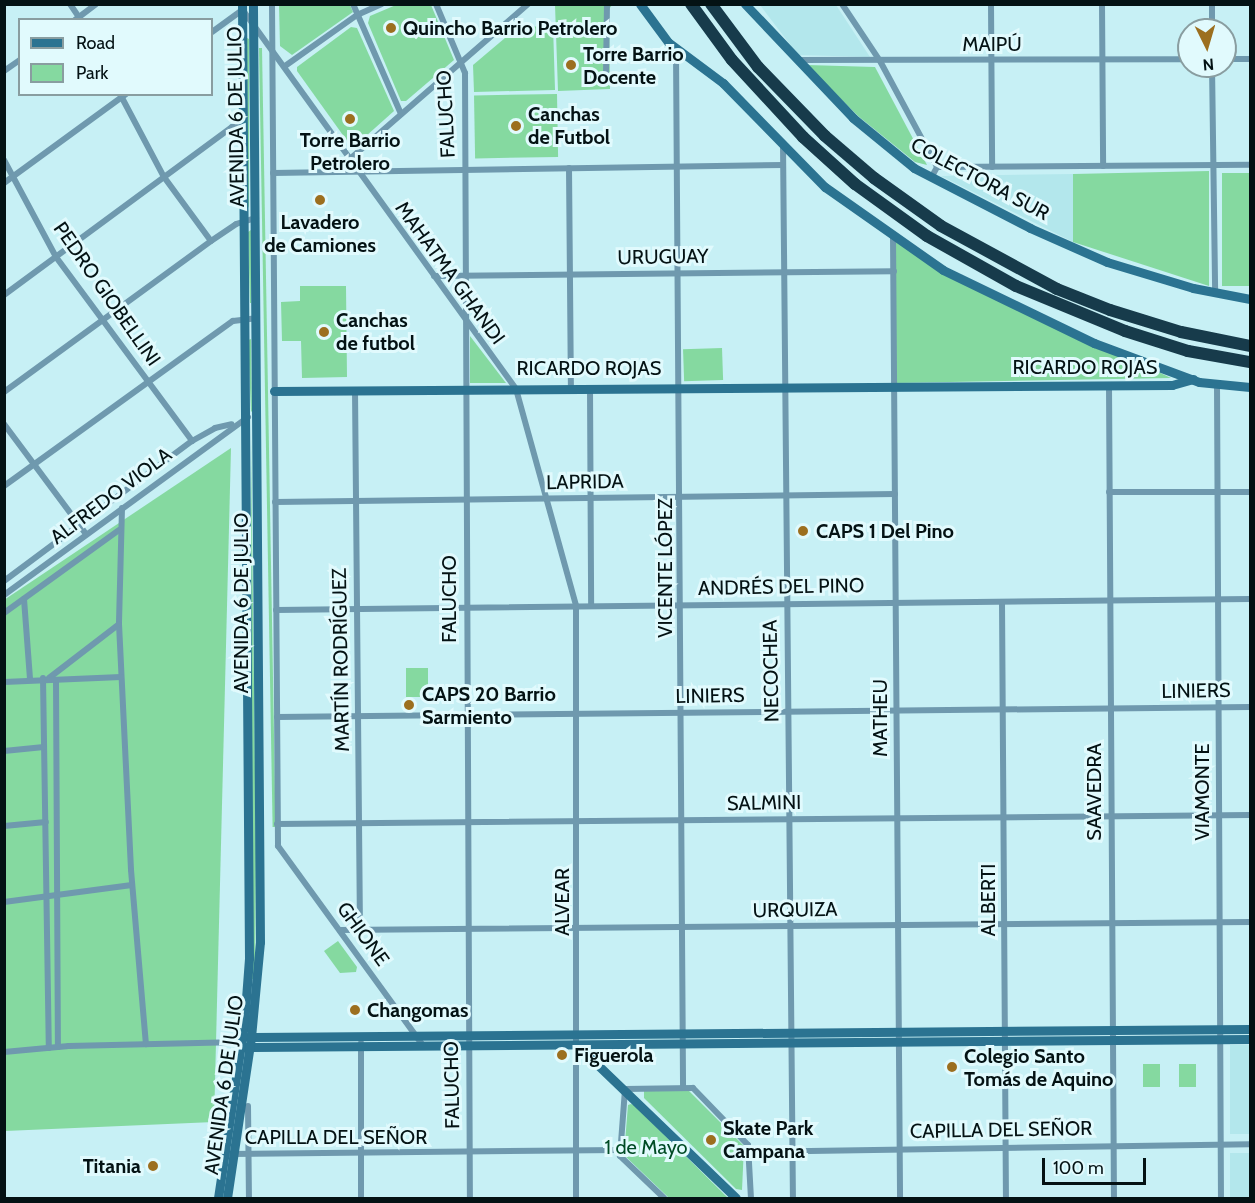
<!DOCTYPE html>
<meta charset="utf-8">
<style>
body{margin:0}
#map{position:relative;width:1255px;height:1203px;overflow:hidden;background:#c7f0f5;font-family:Cabin,sans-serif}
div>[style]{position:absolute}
.built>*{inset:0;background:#b3e7ec;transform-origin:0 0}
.green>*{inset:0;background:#85d9a0;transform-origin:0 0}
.street>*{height:6px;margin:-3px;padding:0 3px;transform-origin:3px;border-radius:3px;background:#6f99ae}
.secondary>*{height:9px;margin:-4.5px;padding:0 4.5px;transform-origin:4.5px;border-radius:4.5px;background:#2b7391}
.highway>*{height:12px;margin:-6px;padding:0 6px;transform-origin:6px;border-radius:6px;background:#173b4b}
.dots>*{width:16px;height:16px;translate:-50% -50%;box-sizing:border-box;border:3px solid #e1fafd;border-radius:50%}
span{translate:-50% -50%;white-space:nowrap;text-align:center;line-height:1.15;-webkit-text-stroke:6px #e1fafd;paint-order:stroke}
.poi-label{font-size:20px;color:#041214;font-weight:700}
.left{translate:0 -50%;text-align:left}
.right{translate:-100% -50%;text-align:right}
.street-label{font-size:20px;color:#041214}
.park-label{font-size:20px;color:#004b25}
.frame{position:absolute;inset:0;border:6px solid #041214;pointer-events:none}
.legend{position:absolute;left:18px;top:18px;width:195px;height:78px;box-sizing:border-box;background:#e1fafd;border:2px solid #899da0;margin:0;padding:8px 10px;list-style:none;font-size:18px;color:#041214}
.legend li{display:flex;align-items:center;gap:12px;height:30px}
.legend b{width:30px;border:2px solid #899da0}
.north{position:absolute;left:1177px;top:18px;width:60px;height:60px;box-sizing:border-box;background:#e1fafd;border:2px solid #899da0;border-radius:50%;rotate:175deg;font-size:16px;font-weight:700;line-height:24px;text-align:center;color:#041214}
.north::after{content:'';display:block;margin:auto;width:21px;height:27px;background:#9c6f1f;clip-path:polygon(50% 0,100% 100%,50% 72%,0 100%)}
.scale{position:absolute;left:1042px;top:1158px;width:104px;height:27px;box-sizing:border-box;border:3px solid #041214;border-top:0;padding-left:8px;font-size:18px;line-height:21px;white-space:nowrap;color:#041214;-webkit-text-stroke:4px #e1fafd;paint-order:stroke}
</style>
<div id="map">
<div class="built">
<div style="clip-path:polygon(760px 5px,836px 5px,870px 57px,798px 55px)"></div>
<div style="clip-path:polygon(1073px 174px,1073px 242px,941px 176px)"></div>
<div style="left:1230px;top:1045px;width:20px;height:89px"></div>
<div style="left:1230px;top:1153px;width:20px;height:45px"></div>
</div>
<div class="green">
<div style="clip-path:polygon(279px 5px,350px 5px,353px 12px,292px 55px,280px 46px)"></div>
<div style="clip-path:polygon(396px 5px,431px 5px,454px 60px,406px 101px,401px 101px,368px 23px,370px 16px)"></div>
<div style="clip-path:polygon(555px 5px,612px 5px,609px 9px,610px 89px,558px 91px)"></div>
<div style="clip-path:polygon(553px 26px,555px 90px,474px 92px,473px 65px,518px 27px)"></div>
<div style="clip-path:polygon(351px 27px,357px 28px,394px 111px,356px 145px,350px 145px,297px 71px,297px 67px)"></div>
<div style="clip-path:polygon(247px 38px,249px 39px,249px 208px,248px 206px)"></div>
<div style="left:262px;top:48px;width:779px;height:3px;rotate:89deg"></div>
<div style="clip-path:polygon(807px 65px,875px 67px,927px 165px,915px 162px,858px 116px)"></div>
<div style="left:557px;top:94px;width:63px;height:83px;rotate:89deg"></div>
<div style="clip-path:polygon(1209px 171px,1209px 286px,1073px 242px,1073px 174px)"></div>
<div style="left:1222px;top:173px;width:28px;height:113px"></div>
<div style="clip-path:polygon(251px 230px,251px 303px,250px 303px,248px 232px)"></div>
<div style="clip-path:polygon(893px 236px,943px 270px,1171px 378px,895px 383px)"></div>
<div style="clip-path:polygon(300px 286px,346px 286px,347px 377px,302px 378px,301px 341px,282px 341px,281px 302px,300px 301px)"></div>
<div style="clip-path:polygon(470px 336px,506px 383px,470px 383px)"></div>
<div style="clip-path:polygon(251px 339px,252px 411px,251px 412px,248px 340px)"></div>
<div style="left:722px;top:348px;width:32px;height:39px;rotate:88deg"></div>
<div style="clip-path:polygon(251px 438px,256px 850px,255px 979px,252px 979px)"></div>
<div style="clip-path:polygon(231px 448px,214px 1122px,5px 1131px,4px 600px)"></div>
<div style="left:428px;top:668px;width:29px;height:22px;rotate:90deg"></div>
<div style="clip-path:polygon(338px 941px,357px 967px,356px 972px,340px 973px,324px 951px)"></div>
<div style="left:1143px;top:1064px;width:17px;height:23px"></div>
<div style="left:1179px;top:1064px;width:17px;height:23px"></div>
<div style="clip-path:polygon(688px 1090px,744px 1146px,742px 1190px,736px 1189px,644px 1098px,644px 1091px)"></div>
<div style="clip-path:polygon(631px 1104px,634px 1105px,728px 1198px,669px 1198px,624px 1155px,628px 1105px)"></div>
</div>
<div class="street">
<div style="left:70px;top:4px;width:18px;rotate:56deg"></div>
<div style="left:272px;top:4px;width:842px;rotate:89.59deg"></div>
<div style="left:278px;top:846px;width:248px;rotate:54deg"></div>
<div style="left:353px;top:4px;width:120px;rotate:66.4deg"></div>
<div style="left:436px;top:4px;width:75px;rotate:67.2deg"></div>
<div style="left:465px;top:73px;width:1125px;rotate:89.75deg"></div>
<div style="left:842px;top:4px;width:69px;rotate:56.3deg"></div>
<div style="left:880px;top:61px;width:120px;rotate:61.7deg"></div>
<div style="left:991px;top:4px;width:163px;rotate:89.6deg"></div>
<div style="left:1102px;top:4px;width:162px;rotate:89.6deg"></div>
<div style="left:1212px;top:4px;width:26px;rotate:90deg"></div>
<div style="left:242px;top:9px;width:468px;rotate:54.2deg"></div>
<div style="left:516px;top:389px;width:225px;rotate:74.5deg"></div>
<div style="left:576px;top:606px;width:592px;rotate:90deg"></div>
<div style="left:75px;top:20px;width:26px;rotate:-37deg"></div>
<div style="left:212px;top:32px;width:37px;rotate:-36deg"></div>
<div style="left:676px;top:51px;width:1035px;rotate:89.61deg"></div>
<div style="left:1225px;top:59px;width:25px"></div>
<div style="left:797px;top:60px;width:392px;rotate:-0.1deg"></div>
<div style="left:285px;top:66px;width:88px;rotate:-35.3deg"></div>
<div style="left:357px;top:15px;width:27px;rotate:-24deg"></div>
<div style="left:1212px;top:66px;width:227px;rotate:89.2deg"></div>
<div style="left:4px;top:71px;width:19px;rotate:-35deg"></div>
<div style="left:594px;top:79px;width:13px;rotate:-18deg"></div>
<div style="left:606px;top:75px;width:71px;rotate:-89.2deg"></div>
<div style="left:120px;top:94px;width:94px;rotate:62.1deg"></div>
<div style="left:164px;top:177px;width:79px;rotate:53.7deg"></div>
<div style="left:783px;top:144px;width:1054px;rotate:89.46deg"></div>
<div style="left:351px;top:158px;width:235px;rotate:-41deg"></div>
<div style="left:4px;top:160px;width:110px;rotate:61.8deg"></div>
<div style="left:56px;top:257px;width:229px;rotate:53.5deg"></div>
<div style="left:569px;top:168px;width:220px;rotate:89.5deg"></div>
<div style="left:273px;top:173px;width:510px;rotate:-0.9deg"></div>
<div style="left:931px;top:178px;width:13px;rotate:-61deg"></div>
<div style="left:937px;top:167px;width:313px;rotate:-0.4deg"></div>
<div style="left:4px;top:183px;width:151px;rotate:-36.1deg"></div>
<div style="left:893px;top:236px;width:962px;rotate:89.58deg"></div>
<div style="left:434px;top:276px;width:460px;rotate:-0.6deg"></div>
<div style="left:4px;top:295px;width:283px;rotate:-36.4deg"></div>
<div style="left:232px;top:127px;width:10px;rotate:-6deg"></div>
<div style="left:1109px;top:385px;width:813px;rotate:89.65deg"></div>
<div style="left:1217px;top:385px;width:813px;rotate:89.72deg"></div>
<div style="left:590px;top:388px;width:218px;rotate:89.7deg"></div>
<div style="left:355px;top:390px;width:540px;rotate:89.47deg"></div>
<div style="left:4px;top:392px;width:256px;rotate:-36.1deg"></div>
<div style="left:211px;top:241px;width:30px;rotate:-34deg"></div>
<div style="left:236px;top:224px;width:21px;rotate:-17deg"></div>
<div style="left:4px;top:424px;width:137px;rotate:53.3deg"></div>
<div style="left:4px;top:486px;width:282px;rotate:-35.8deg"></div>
<div style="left:233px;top:321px;width:23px;rotate:-7deg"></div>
<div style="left:1109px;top:492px;width:141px"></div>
<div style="left:275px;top:502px;width:620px;rotate:-0.74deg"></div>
<div style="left:122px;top:508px;width:116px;rotate:91.5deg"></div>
<div style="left:119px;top:624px;width:246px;rotate:87.2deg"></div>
<div style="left:131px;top:870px;width:175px;rotate:85.1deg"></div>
<div style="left:4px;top:581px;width:234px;rotate:-36.7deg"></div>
<div style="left:192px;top:441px;width:26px;rotate:-29deg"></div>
<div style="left:215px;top:428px;width:17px;rotate:-13deg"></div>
<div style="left:4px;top:595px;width:302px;rotate:-36.1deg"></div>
<div style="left:24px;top:599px;width:80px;rotate:85.7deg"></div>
<div style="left:1002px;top:602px;width:596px;rotate:89.62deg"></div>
<div style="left:276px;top:610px;width:974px;rotate:-0.65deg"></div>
<div style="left:4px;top:613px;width:142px;rotate:-35.8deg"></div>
<div style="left:43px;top:678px;width:370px;rotate:89.1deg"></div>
<div style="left:49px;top:678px;width:88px;rotate:-37.6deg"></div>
<div style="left:56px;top:680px;width:367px;rotate:89.7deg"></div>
<div style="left:4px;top:682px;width:117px;rotate:-2.4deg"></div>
<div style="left:277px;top:717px;width:973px;rotate:-0.59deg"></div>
<div style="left:4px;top:751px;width:40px;rotate:-5.7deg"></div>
<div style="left:277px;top:824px;width:973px;rotate:-0.53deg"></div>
<div style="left:4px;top:826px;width:42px;rotate:-5.4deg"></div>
<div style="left:4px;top:902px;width:129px;rotate:-7.6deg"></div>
<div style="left:340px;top:930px;width:910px;rotate:-0.5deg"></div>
<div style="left:361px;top:1043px;width:155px;rotate:90deg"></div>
<div style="left:4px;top:1052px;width:65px;rotate:-5.3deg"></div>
<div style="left:69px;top:1046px;width:172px;rotate:-1.3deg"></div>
<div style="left:248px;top:1106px;width:92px;rotate:89.4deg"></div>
<div style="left:751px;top:1152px;width:499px;rotate:-0.9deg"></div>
<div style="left:231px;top:1154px;width:389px;rotate:-0.6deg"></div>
<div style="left:664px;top:1198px;width:61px;rotate:-136.3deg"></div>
<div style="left:620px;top:1156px;width:67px;rotate:-85.7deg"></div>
<div style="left:625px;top:1089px;width:68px;rotate:-0.8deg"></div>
<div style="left:693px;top:1088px;width:79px;rotate:46deg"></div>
<div style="left:748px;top:1145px;width:53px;rotate:86.8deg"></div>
</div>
<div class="secondary">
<div style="left:640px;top:4px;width:47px;rotate:53.6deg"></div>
<div style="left:668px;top:42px;width:69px;rotate:36.7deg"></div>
<div style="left:723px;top:83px;width:146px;rotate:45.6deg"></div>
<div style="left:825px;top:187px;width:144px;rotate:35.1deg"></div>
<div style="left:943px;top:270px;width:168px;rotate:25.8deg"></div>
<div style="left:1094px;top:343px;width:112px;rotate:20.4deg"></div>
<div style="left:1199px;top:382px;width:51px;rotate:5.6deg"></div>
<div style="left:745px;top:4px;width:157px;rotate:46.5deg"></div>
<div style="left:853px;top:118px;width:79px;rotate:39.3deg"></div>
<div style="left:914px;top:168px;width:131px;rotate:27.3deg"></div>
<div style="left:1030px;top:228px;width:84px;rotate:23.8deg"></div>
<div style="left:1107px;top:262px;width:90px;rotate:16.8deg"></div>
<div style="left:1193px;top:288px;width:58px;rotate:10.9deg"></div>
<div style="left:274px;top:391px;width:898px;rotate:-0.38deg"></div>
<div style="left:1172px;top:385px;width:22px;rotate:-16deg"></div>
<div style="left:248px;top:1037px;width:1002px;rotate:-0.46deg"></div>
<div style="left:578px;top:1046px;width:219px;rotate:43.9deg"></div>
<div style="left:245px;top:1047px;width:1005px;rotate:-0.46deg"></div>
<div style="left:218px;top:1198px;width:175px;rotate:-81.5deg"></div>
<div style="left:244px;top:1025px;width:67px;rotate:-85.7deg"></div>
<div style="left:249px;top:958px;width:954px;rotate:-90.42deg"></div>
<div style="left:227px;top:1198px;width:163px;rotate:-81.5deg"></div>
<div style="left:251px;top:1037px;width:95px;rotate:-84.6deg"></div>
<div style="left:260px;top:942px;width:938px;rotate:-90.43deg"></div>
</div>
<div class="highway">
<div style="left:691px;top:4px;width:69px;rotate:53.8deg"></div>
<div style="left:732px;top:60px;width:105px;rotate:47.3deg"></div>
<div style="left:803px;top:137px;width:70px;rotate:42.1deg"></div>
<div style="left:855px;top:184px;width:89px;rotate:35.8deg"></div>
<div style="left:927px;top:236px;width:102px;rotate:29.3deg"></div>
<div style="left:1016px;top:286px;width:118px;rotate:22.4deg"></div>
<div style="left:1125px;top:331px;width:66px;rotate:17.6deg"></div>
<div style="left:1188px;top:351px;width:63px;rotate:10.1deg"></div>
<div style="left:711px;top:4px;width:79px;rotate:53.3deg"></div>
<div style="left:758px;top:67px;width:96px;rotate:45.8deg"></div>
<div style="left:825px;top:136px;width:65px;rotate:40.6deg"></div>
<div style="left:874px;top:178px;width:82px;rotate:35.6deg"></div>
<div style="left:941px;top:226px;width:132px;rotate:28.5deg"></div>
<div style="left:1057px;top:289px;width:57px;rotate:21.6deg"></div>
<div style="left:1110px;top:310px;width:74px;rotate:17.2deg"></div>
<div style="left:1181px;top:332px;width:70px;rotate:11.5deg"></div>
</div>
<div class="dots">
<div style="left:391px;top:28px;background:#9c6f1f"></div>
<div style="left:571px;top:65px;background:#9c6f1f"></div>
<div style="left:350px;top:119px;background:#9c6f1f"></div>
<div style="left:516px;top:126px;background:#9c6f1f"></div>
<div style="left:320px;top:200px;background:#9c6f1f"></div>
<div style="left:324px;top:332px;background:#9c6f1f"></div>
<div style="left:803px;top:531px;background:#9c6f1f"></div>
<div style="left:409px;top:705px;background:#9c6f1f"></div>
<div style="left:355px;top:1010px;background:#9c6f1f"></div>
<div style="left:562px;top:1055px;background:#9c6f1f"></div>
<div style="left:952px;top:1067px;background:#9c6f1f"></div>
<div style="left:711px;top:1140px;background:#9c6f1f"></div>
<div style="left:153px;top:1166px;background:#9c6f1f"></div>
</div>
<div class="poi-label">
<span class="left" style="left:403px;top:28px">Quincho Barrio Petrolero</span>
<span class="left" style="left:583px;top:66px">Torre Barrio<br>Docente</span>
<span class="left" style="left:528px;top:126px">Canchas<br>de Futbol</span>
<span style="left:350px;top:152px">Torre Barrio<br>Petrolero</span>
<span style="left:320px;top:234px">Lavadero<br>de Camiones</span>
<span class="left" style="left:336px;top:332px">Canchas<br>de futbol</span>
<span class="left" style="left:816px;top:531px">CAPS 1 Del Pino</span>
<span class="left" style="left:422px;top:706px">CAPS 20 Barrio<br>Sarmiento</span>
<span class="left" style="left:367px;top:1010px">Changomas</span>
<span class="left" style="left:574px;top:1055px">Figuerola</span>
<span class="left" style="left:964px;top:1068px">Colegio Santo<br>Tomás de Aquino</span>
<span class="left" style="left:723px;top:1140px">Skate Park<br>Campana</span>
<span class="right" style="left:141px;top:1166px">Titania</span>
</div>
<div class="street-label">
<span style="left:992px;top:44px">MAIPÚ</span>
<span style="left:446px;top:114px;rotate:-93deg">FALUCHO</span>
<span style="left:236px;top:117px;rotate:-91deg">AVENIDA 6 DE JULIO</span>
<span style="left:980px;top:179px;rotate:28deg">COLECTORA SUR</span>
<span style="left:663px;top:257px;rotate:-1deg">URUGUAY</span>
<span style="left:450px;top:273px;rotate:54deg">MAHATMA GHANDI</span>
<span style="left:107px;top:294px;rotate:55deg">PEDRO GIOBELLINI</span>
<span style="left:1085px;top:367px">RICARDO ROJAS</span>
<span style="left:589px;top:368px">RICARDO ROJAS</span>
<span style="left:585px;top:482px;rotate:-1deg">LAPRIDA</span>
<span style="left:111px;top:496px;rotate:-37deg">ALFREDO VIOLA</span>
<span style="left:665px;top:568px;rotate:-90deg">VICENTE LÓPEZ</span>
<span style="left:781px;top:587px;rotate:-1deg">ANDRÉS DEL PINO</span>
<span style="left:449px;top:599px;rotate:-90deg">FALUCHO</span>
<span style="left:241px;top:603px;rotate:-90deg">AVENIDA 6 DE JULIO</span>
<span style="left:341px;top:660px;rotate:-91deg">MARTÍN RODRÍGUEZ</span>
<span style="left:771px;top:671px;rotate:-91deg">NECOCHEA</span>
<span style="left:1196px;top:691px;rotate:-1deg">LINIERS</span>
<span style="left:710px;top:696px;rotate:-1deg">LINIERS</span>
<span style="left:880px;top:718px;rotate:-90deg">MATHEU</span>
<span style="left:1094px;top:792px;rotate:-90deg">SAAVEDRA</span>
<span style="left:1202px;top:792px;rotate:-90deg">VIAMONTE</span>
<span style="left:764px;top:803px;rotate:-1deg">SALMINI</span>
<span style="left:988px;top:900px;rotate:-90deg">ALBERTI</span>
<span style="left:562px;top:902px;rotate:-90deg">ALVEAR</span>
<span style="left:795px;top:910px;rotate:-1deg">URQUIZA</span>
<span style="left:363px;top:934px;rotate:54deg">GHIONE</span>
<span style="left:224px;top:1085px;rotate:-82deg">AVENIDA 6 DE JULIO</span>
<span style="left:452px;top:1085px;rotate:-91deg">FALUCHO</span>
<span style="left:1001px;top:1130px;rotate:-1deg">CAPILLA DEL SEÑOR</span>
<span style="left:336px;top:1137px">CAPILLA DEL SEÑOR</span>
</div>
<div class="park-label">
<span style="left:646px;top:1147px">1 de Mayo</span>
</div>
<div class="frame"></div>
<ul class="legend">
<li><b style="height:8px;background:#2b7391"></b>Road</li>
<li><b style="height:16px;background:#85d9a0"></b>Park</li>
</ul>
<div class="north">N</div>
<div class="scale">100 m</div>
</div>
